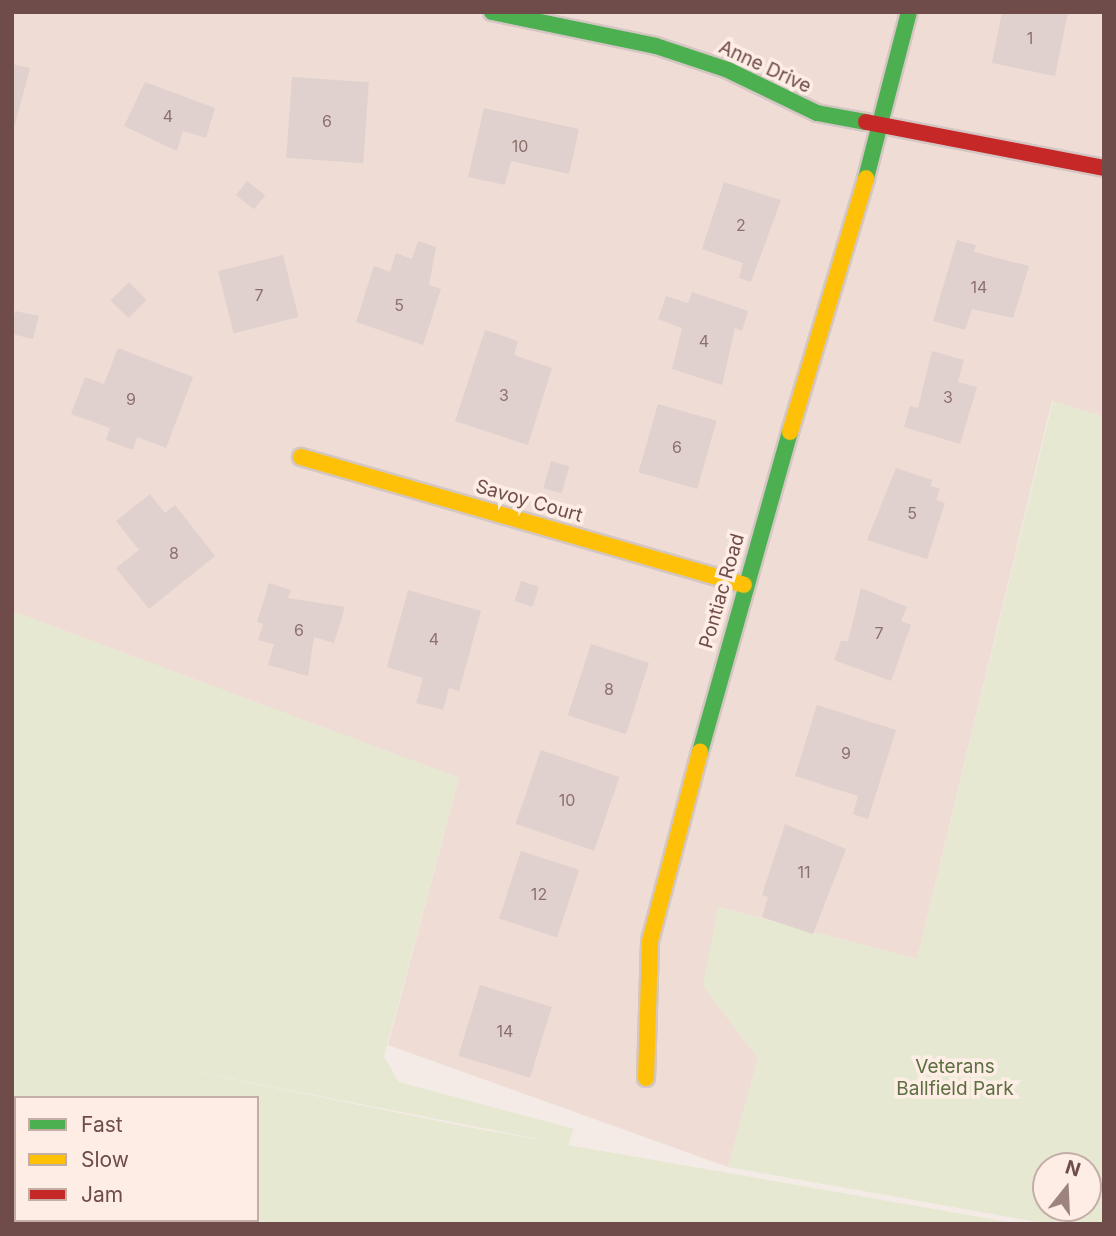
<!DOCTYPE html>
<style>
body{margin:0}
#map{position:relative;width:1116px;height:1236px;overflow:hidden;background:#f4ebe6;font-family:Inter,sans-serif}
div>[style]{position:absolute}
.residential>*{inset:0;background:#eedcd5}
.green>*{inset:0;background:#e6e8d1}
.building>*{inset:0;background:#e0d1ce;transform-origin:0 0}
.roads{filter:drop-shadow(2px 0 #d4c6c3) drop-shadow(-2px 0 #d4c6c3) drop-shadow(0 2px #d4c6c3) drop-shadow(0 -2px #d4c6c3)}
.fast>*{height:16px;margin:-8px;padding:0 8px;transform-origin:8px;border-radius:8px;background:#4caf50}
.slow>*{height:16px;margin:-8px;padding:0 8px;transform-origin:8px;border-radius:8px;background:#ffc107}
.jam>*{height:16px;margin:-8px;padding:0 8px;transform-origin:8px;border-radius:8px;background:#c62828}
span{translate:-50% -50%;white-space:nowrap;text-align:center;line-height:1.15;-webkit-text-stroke:7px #feede5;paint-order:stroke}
.number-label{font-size:16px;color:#8d706c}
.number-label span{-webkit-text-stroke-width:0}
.street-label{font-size:19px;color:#6f4c49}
.park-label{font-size:19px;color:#5b6f40}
.frame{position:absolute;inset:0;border:14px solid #6f4c49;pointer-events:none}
.legend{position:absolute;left:14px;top:1096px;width:245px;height:126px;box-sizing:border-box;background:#feede5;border:2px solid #c5ada7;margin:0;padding:9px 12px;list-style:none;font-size:21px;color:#6f4c49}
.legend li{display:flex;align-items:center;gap:14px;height:35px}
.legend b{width:35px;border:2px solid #c5ada7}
.north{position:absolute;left:1032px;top:1152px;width:70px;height:70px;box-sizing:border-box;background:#feede5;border:2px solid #c5ada7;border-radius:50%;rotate:18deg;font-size:19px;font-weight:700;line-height:28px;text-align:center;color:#6f4c49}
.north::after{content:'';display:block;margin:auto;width:24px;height:32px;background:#9e8480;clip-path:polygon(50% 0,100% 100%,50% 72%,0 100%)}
</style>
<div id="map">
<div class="residential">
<div style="clip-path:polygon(12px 12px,1104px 12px,1104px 417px,1052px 401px,917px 959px,719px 907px,703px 986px,758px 1058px,728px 1167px,388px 1045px,459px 778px,12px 611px)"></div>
</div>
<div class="green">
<div style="clip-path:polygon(evenodd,1053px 401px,1104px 417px,1104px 1224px,1049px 1224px,728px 1167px,758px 1058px,703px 986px,718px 907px,917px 959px,1053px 401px,1046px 1166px,1088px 1166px,1088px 1208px,1046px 1208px,1046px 1166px)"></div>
<div style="clip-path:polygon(evenodd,12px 611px,459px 778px,384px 1057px,399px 1082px,574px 1129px,568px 1145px,1020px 1224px,12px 1224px,12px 611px,151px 1063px,534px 1138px,535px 1139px,473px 1128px,151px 1063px,12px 611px,16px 1098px,257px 1098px,257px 1220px,16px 1220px,16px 1098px)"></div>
</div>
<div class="building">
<div style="clip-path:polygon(1002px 12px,1068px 12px,1055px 76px,992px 63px)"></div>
<div style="clip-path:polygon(12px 64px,30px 68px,13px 132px,12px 132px)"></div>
<div style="left:292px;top:77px;width:77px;height:81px;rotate:4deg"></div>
<div style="clip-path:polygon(145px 82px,215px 108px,206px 138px,183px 131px,177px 151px,124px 126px)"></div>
<div style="clip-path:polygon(484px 108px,579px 129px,569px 174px,511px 161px,505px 185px,468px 177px)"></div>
<div style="left:247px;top:181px;width:23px;height:18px;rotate:38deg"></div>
<div style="clip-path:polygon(724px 182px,781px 200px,751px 282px,739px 278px,743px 263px,702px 249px)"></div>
<div style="clip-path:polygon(957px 240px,976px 245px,974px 252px,1029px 266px,1013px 318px,972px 309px,965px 330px,933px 321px)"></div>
<div style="clip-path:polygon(418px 241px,436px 247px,429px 285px,441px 289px,423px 345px,356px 322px,374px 266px,390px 272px,396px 253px,412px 259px)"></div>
<div style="left:283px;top:255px;width:64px;height:67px;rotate:76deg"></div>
<div style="left:129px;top:282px;width:25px;height:26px;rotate:45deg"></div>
<div style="clip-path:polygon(692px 292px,748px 311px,742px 331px,735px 328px,722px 385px,672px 369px,682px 328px,658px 319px,666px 296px,688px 303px)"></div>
<div style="clip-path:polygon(15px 311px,39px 316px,33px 339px,12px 334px)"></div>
<div style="clip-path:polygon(485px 330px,518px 341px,514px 355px,552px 368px,528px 445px,455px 421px)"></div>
<div style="clip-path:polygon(118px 348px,193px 377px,166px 448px,137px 437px,133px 450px,106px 440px,110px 428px,71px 414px,85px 377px,104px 384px)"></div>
<div style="clip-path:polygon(932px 351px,964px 360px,958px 382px,977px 387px,960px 444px,904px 427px,910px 406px,918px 408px)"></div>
<div style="left:658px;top:404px;width:61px;height:71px;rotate:16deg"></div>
<div style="left:551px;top:461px;width:19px;height:28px;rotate:16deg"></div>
<div style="clip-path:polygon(896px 468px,932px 480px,931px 486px,940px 489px,936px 500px,945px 503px,927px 559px,867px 540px)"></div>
<div style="clip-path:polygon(150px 494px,165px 513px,175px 505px,215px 556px,149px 609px,116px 568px,139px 550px,116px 521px)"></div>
<div style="left:521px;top:581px;width:19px;height:21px;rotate:18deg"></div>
<div style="clip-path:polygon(269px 583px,291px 590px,288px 598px,345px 607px,334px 643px,314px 637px,308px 676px,268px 665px,274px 644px,258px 640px,263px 624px,257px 622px)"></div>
<div style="clip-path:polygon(861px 588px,907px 607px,901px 621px,911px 625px,891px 681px,834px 660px,841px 641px,848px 641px)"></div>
<div style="clip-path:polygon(408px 590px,481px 611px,459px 691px,449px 688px,443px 710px,416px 703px,423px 678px,387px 667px)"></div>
<div style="left:591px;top:644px;width:61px;height:75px;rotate:18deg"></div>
<div style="clip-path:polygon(817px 705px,896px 730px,868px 819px,853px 814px,858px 796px,795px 776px)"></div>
<div style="left:541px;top:750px;width:83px;height:78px;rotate:19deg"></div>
<div style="clip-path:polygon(785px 824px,846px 849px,813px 934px,762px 917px,768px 897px,762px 895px)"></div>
<div style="left:521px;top:851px;width:61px;height:71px;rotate:18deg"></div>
<div style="left:480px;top:985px;width:75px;height:74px;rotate:17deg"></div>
</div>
<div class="roads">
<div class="fast">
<div style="left:492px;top:12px;width:167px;rotate:11.7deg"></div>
<div style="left:656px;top:46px;width:76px;rotate:18.4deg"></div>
<div style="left:728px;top:70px;width:99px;rotate:25.8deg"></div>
<div style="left:817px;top:113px;width:50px;rotate:10.4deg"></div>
<div style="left:866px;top:178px;width:171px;rotate:-75.5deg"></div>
<div style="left:700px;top:752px;width:332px;rotate:-74.3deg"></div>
</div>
<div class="slow">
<div style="left:790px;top:432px;width:265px;rotate:-73.3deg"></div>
<div style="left:301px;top:457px;width:461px;rotate:16.1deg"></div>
<div style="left:646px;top:1078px;width:137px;rotate:-88.3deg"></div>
<div style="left:650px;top:941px;width:196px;rotate:-75.2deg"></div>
</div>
<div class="jam">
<div style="left:866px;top:122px;width:242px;rotate:10.9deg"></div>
</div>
</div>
<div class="number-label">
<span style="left:1030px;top:38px">1</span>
<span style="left:168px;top:116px">4</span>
<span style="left:327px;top:121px">6</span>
<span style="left:520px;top:146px">10</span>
<span style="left:741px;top:225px">2</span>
<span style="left:979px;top:287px">14</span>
<span style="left:259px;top:295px">7</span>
<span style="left:399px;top:305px">5</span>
<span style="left:704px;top:341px">4</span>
<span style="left:504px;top:395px">3</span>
<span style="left:948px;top:397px">3</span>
<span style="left:131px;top:399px">9</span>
<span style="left:677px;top:447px">6</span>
<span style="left:912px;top:513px">5</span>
<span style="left:174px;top:553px">8</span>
<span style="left:299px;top:630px">6</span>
<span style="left:879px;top:633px">7</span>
<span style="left:434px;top:639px">4</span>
<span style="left:609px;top:689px">8</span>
<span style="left:846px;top:753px">9</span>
<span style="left:567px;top:800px">10</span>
<span style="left:804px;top:872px">11</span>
<span style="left:539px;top:894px">12</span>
<span style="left:505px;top:1031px">14</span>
</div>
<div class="street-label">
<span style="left:765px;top:67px;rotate:25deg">Anne Drive</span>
<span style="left:529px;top:501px;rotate:16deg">Savoy Court</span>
<span style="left:722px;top:591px;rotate:-74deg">Pontiac Road</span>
</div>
<div class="park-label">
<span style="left:955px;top:1078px">Veterans<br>Ballfield Park</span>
</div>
<div class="frame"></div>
<ul class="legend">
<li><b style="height:9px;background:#4caf50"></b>Fast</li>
<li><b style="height:9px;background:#ffc107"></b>Slow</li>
<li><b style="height:9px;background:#c62828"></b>Jam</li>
</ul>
<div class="north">N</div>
</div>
